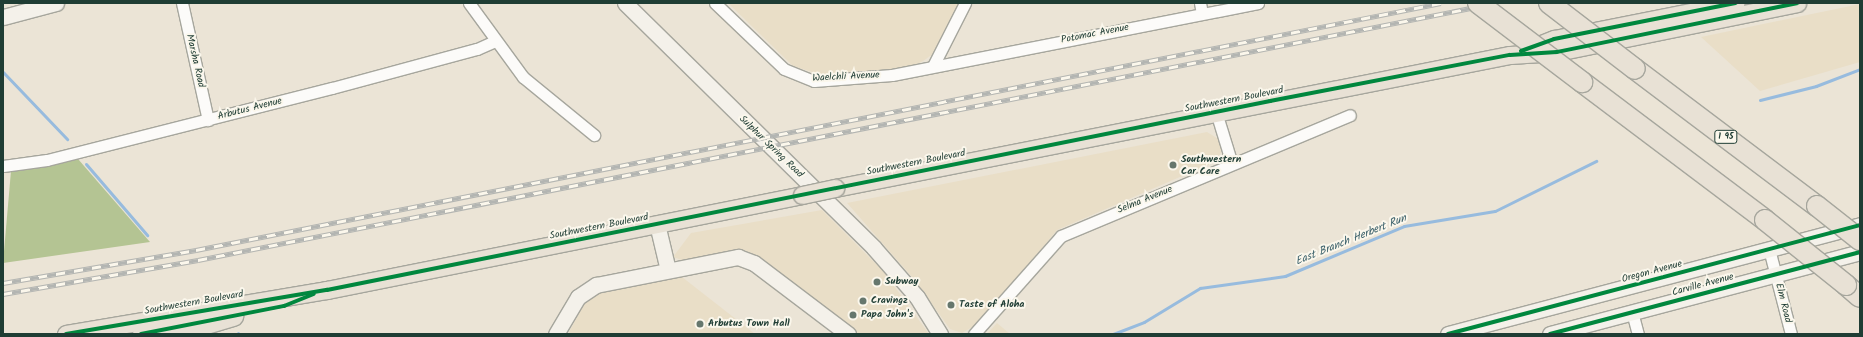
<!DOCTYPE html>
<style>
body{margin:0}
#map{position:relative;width:1863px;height:337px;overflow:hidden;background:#ebe4d6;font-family:Kalam,sans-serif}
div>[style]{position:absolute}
.built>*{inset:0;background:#e9dec7}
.forest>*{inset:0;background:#b4c493}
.stream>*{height:3px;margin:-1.5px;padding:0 1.5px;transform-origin:1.5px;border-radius:1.5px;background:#97bbde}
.roads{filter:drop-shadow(1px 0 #a6a69d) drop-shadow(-1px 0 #a6a69d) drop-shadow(0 1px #a6a69d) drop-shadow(0 -1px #a6a69d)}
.street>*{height:11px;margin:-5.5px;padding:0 5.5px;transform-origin:5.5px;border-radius:5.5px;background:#fcfbf9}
.secondary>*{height:15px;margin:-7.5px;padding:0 7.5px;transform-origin:7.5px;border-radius:7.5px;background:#f4f1ea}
.primary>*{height:17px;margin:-8.5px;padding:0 8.5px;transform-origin:8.5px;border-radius:8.5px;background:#e8e1d5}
.highway>*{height:20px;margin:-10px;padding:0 10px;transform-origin:10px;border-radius:10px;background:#e8e1d5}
.rail>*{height:4.5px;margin-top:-2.25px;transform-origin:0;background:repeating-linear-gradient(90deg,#fbf7ec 0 9px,#b3b5b2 0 18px);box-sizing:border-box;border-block:1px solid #b3b5b2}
.bridges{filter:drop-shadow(1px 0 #a6a69d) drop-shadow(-1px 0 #a6a69d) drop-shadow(0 1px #a6a69d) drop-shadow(0 -1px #a6a69d)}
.primary-bridge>*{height:17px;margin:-8.5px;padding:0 8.5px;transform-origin:8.5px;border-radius:8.5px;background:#e8e1d5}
.highway-bridge>*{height:20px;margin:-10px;padding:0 10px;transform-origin:10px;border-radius:10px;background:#e8e1d5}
.cycleway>*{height:4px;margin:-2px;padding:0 2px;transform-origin:2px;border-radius:2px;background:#00873e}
.dots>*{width:11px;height:11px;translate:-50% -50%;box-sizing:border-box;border:2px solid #fbf7ec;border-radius:50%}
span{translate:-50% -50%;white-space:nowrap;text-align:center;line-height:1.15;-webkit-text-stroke:4px #fbf7ec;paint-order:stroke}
.shield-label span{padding:1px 3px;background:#fbf7ec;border:1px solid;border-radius:3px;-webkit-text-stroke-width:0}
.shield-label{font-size:9px;color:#1f3d34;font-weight:700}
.street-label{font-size:10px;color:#1f3d34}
.poi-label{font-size:10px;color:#1f3d34;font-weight:700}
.left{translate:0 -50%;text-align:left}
.water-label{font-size:11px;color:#385e68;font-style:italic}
.frame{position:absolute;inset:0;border:4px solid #1f3d34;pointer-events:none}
</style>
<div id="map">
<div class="built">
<div style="clip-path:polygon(728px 3px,961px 3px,933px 54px,923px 61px,911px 67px,854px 77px,828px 77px,793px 66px)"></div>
<div style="clip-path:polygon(1860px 4px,1860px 62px,1760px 91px,1701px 37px)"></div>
<div style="clip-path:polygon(1207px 132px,1220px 140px,1221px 152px,1217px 161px,1057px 230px,981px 322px,962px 333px,950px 329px,913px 278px,847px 203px)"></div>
<div style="clip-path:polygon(822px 210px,884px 272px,929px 334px,857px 334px,759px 258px,685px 261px,673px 257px,691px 233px)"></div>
<div style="clip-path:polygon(682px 277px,755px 334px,568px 334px,584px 304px,596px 293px)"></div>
<div style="clip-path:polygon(997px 323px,1010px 334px,987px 334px)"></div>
</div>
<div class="forest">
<div style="clip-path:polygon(78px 159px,150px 242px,3px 263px,11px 171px)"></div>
</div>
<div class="stream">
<div style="left:3px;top:72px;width:93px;rotate:46.3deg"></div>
<div style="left:1760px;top:100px;width:58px;rotate:-14deg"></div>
<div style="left:1816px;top:86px;width:47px;rotate:-21.1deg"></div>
<div style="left:86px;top:164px;width:94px;rotate:49.3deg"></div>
<div style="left:238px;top:333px;width:1px;rotate:45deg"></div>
<div style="left:1113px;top:334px;width:33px;rotate:-21deg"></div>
<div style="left:1144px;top:322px;width:66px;rotate:-31.3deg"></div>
<div style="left:1200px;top:288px;width:86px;rotate:-8deg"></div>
<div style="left:1285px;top:276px;width:129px;rotate:-22.8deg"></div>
<div style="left:1404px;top:226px;width:92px;rotate:-9.4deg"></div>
<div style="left:1495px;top:211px;width:113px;rotate:-26.3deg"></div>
</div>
<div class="roads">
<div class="street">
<div style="left:182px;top:3px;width:120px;rotate:77.5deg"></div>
<div style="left:469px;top:3px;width:92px;rotate:53.9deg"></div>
<div style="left:523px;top:77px;width:92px;rotate:39.2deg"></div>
<div style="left:715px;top:3px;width:95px;rotate:43.7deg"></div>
<div style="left:784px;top:69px;width:32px;rotate:22deg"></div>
<div style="left:814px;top:81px;width:78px;rotate:-4.4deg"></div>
<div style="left:892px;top:75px;width:373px;rotate:-11.1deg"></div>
<div style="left:1200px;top:3px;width:10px;rotate:79deg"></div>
<div style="left:933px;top:66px;width:71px;rotate:-63.1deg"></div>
<div style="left:1216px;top:112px;width:54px;rotate:72.9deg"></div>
<div style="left:3px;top:166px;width:44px;rotate:-7.8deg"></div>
<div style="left:47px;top:160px;width:294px;rotate:-14.2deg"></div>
<div style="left:332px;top:88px;width:150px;rotate:-15.1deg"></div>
<div style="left:477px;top:49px;width:20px;rotate:-24deg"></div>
<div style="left:1769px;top:249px;width:88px;rotate:75.5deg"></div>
<div style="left:1632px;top:312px;width:23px;rotate:75deg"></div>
<div style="left:974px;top:334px;width:131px;rotate:-48.4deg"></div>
<div style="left:1061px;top:236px;width:313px;rotate:-22.7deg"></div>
</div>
<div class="secondary">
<div style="left:625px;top:3px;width:349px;rotate:44.5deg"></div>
<div style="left:874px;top:248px;width:65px;rotate:48.7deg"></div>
<div style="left:917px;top:297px;width:44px;rotate:58.1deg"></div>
<div style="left:3px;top:17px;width:55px;rotate:-14.8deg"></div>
<div style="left:657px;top:224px;width:47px;rotate:76.6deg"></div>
<div style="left:556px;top:334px;width:43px;rotate:-59.3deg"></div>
<div style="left:578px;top:297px;width:22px;rotate:-34deg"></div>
<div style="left:596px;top:285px;width:145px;rotate:-11.2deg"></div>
<div style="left:738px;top:257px;width:17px;rotate:21deg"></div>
<div style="left:754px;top:263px;width:118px;rotate:37.1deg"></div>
<div style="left:1448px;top:334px;width:426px;rotate:-14.8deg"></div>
<div style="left:1550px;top:334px;width:321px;rotate:-14.8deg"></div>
</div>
<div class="primary">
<div style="left:1529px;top:49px;width:27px;rotate:-22deg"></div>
<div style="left:1554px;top:39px;width:185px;rotate:-11.2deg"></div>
<div style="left:835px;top:188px;width:688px;rotate:-11.15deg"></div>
<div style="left:1510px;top:55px;width:47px;rotate:-3.7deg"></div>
<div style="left:1557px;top:52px;width:245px;rotate:-11.5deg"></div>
<div style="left:66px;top:334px;width:265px;rotate:-9.6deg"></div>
<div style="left:327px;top:290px;width:484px;rotate:-11.3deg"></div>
<div style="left:141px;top:334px;width:48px;rotate:-10.8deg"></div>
</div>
<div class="highway">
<div style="left:1635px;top:69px;width:228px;rotate:37deg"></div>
<div style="left:1582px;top:82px;width:229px;rotate:37deg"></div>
<div style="left:1846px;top:285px;width:18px;rotate:41deg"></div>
<div style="left:173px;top:334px;width:63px;rotate:-16.7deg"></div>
</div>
</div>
<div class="rail">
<div style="left:3px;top:283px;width:196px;rotate:-9.7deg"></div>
<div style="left:196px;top:250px;width:1269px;rotate:-11.22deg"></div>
<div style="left:3px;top:294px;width:198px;rotate:-9.9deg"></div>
<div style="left:198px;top:260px;width:1323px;rotate:-11.2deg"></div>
</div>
<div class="bridges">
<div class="primary-bridge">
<div style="left:802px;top:195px;width:34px;rotate:-12deg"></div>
</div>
<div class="highway-bridge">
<div style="left:1478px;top:3px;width:131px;rotate:37.2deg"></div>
<div style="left:1549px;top:3px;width:108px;rotate:37.5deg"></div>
<div style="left:1817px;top:206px;width:55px;rotate:38.3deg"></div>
<div style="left:1765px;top:220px;width:104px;rotate:38.7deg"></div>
</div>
</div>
<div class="cycleway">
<div style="left:1521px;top:51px;width:35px;rotate:-20deg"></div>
<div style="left:1554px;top:39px;width:185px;rotate:-11.2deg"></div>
<div style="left:66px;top:334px;width:265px;rotate:-9.6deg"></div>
<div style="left:327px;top:290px;width:962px;rotate:-11.33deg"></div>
<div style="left:1270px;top:101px;width:244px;rotate:-10.9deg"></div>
<div style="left:1510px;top:55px;width:47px;rotate:-3.7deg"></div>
<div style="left:1557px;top:52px;width:245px;rotate:-11.5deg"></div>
<div style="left:141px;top:334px;width:146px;rotate:-11.1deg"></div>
<div style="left:284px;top:306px;width:32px;rotate:-22deg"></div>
<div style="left:1448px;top:334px;width:426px;rotate:-14.8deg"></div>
<div style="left:1550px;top:334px;width:321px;rotate:-14.8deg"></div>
</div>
<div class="dots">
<div style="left:1173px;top:165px;background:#66776d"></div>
<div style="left:877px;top:282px;background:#66776d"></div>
<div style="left:863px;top:301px;background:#66776d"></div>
<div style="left:951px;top:305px;background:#66776d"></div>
<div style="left:853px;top:315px;background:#66776d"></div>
<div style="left:700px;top:324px;background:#66776d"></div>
</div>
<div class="shield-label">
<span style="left:1726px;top:137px">I 95</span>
</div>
<div class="street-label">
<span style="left:1095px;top:34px;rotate:-11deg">Potomac Avenue</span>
<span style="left:195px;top:61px;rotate:77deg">Marsha Road</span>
<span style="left:846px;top:77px;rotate:-3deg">Waelchli Avenue</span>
<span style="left:1234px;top:100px;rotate:-11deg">Southwestern Boulevard</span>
<span style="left:250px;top:109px;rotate:-14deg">Arbutus Avenue</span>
<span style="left:771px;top:147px;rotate:44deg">Sulphur Spring Road</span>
<span style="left:916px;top:163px;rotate:-11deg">Southwestern Boulevard</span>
<span style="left:1145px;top:200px;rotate:-22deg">Selma Avenue</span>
<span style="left:599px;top:227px;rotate:-11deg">Southwestern Boulevard</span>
<span style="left:1652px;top:272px;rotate:-15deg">Oregon Avenue</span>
<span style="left:1703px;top:285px;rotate:-15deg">Carville Avenue</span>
<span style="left:194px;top:303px;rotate:-10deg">Southwestern Boulevard</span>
<span style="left:1783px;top:303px;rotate:76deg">Elm Road</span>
</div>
<div class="poi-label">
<span class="left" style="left:1181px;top:165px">Southwestern<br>Car Care</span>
<span class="left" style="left:885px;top:282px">Subway</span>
<span class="left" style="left:871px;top:301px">Cravingz</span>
<span class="left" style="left:959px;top:305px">Taste of Aloha</span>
<span class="left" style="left:861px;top:315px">Papa John's</span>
<span class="left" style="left:708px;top:324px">Arbutus Town Hall</span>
</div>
<div class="water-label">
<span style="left:1351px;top:240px;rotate:-22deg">East Branch Herbert Run</span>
</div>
<div class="frame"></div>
</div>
